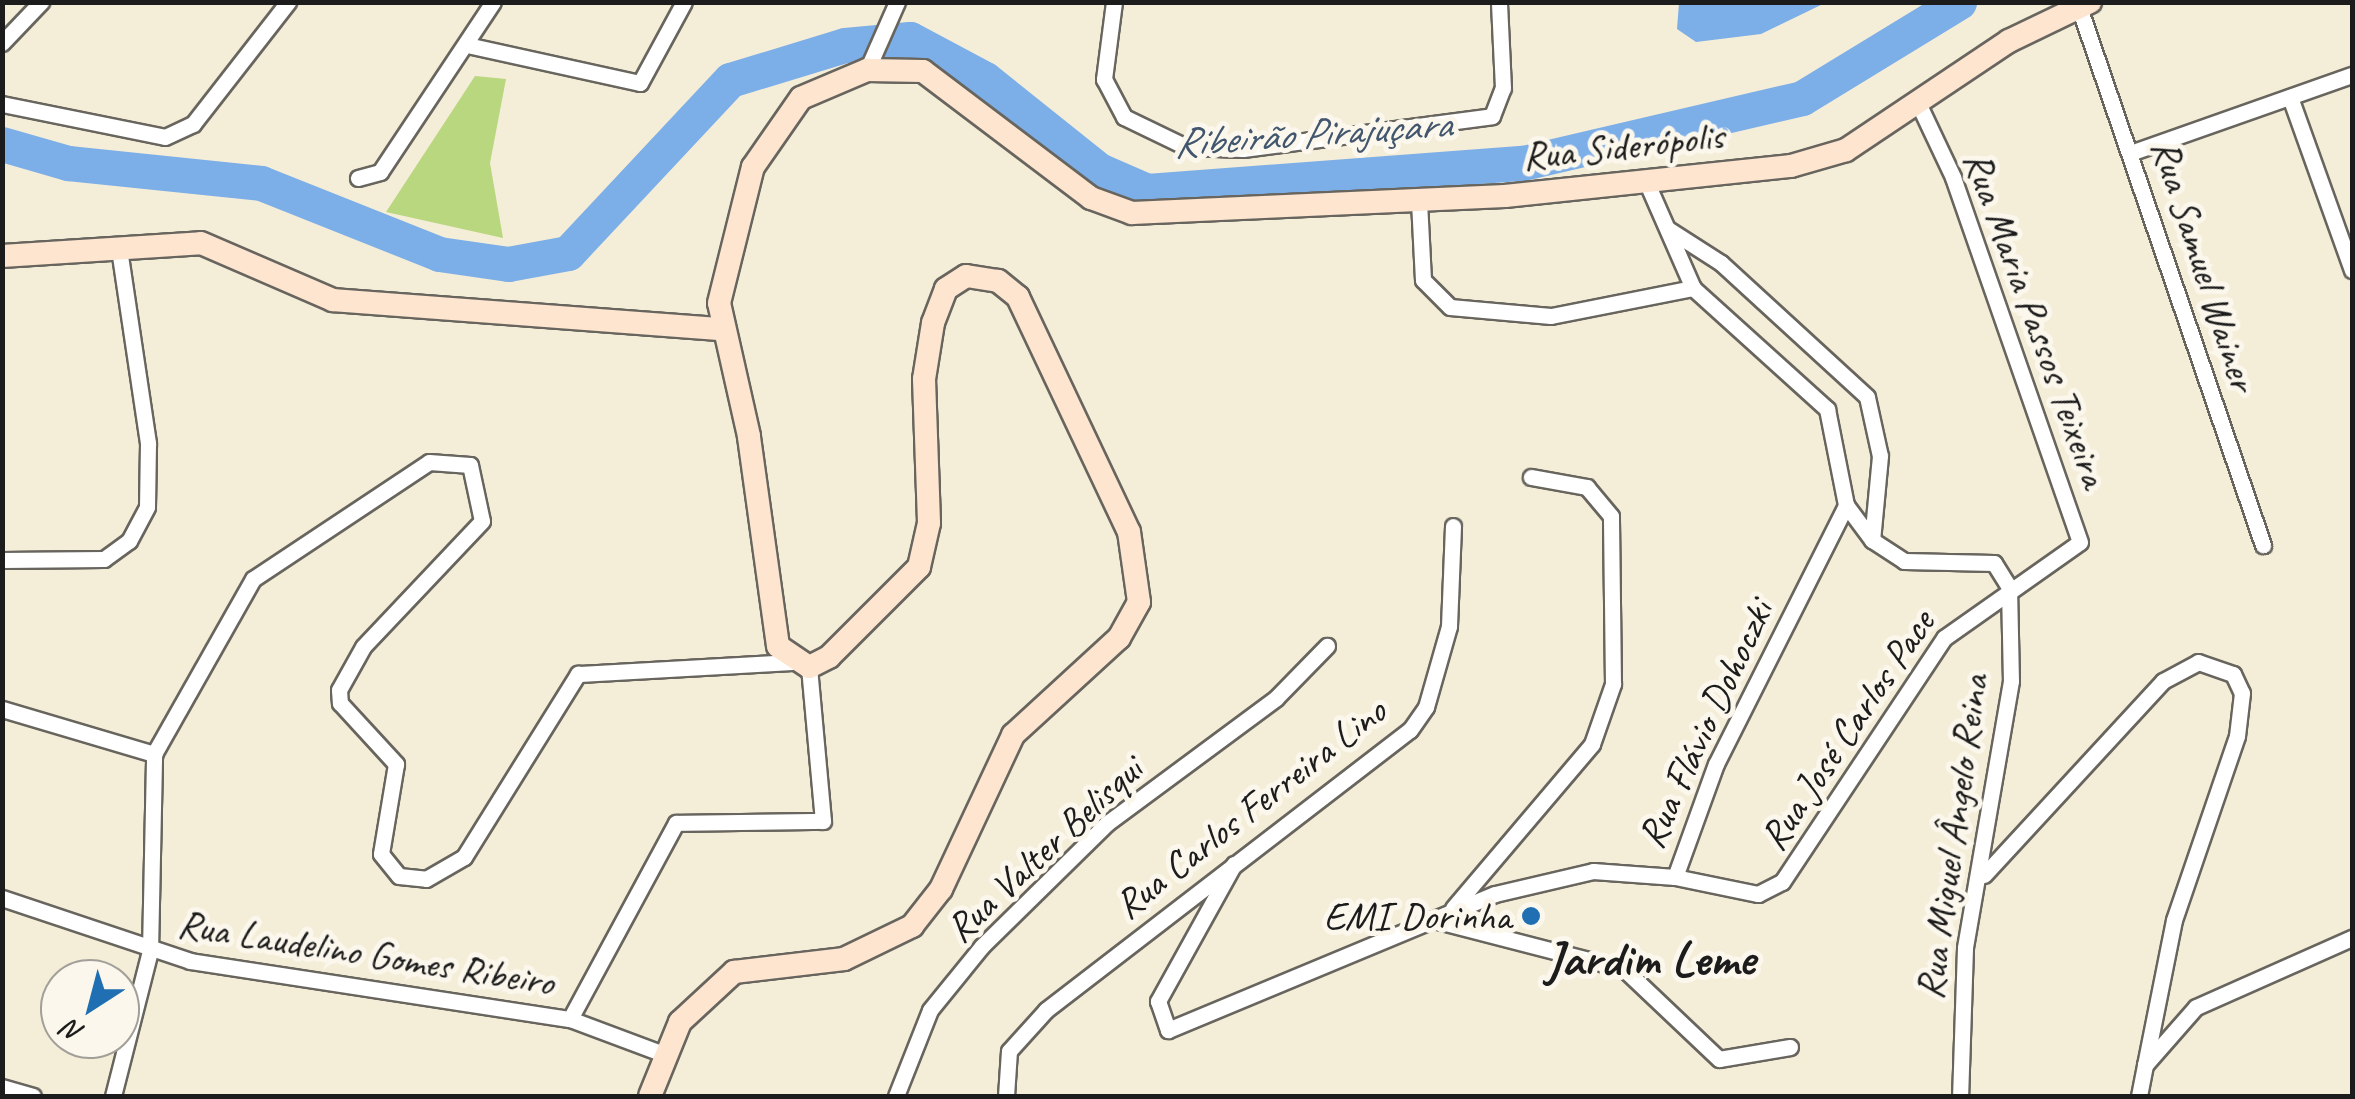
<!DOCTYPE html>
<meta charset="utf-8">
<style>
body{margin:0}
#map{position:relative;width:2355px;height:1099px;overflow:hidden;background:#f4edd8;font-family:Caveat,sans-serif}
div>[style]{position:absolute}
.green>*{inset:0;background:#b9d77e}
.water>*{inset:0;background:#7caee8}
.river>*{height:35px;margin:-17.5px;padding:0 17.5px;transform-origin:17.5px;border-radius:17.5px;background:#7caee8}
.roads{filter:drop-shadow(2px 0 #68655e) drop-shadow(-2px 0 #68655e) drop-shadow(0 2px #68655e) drop-shadow(0 -2px #68655e)}
.street>*{height:15px;margin:-7.5px;padding:0 7.5px;transform-origin:7.5px;border-radius:7.5px;background:#fff}
.secondary>*{height:22px;margin:-11px;padding:0 11px;transform-origin:11px;border-radius:11px;background:#fde5d0}
.dots>*{width:28px;height:28px;translate:-50% -50%;box-sizing:border-box;border:5px solid #fbf7ec;border-radius:50%}
span{translate:-50% -50%;white-space:nowrap;text-align:center;line-height:1.15;-webkit-text-stroke:10px #fbf7ec;paint-order:stroke}
.street-label{font-size:40px;color:#1c1c1c}
.poi-label{font-size:40px;color:#1c1c1c}
.right{translate:-100% -50%;text-align:right}
.water-label{font-size:42px;color:#42566e;font-style:italic}
.district-label{font-size:50px;color:#1c1c1c;font-weight:700}
.frame{position:absolute;inset:0;border:5px solid #1c1c1c;pointer-events:none}
.north{position:absolute;left:40px;top:959px;width:100px;height:100px;box-sizing:border-box;background:#fbf7ec;border:2px solid #a29f99;border-radius:50%;rotate:216deg;font-size:28px;font-weight:700;line-height:40px;text-align:center;color:#1c1c1c}
.north::after{content:'';display:block;margin:auto;width:35px;height:45px;background:#1f6fb2;clip-path:polygon(50% 0,100% 100%,50% 72%,0 100%)}
</style>
<div id="map">
<div class="green">
<div style="clip-path:polygon(475px 76px,506px 79px,490px 163px,503px 238px,386px 212px)"></div>
</div>
<div class="water">
<div style="clip-path:polygon(1679px 3px,1679px 2px,1825px 3px,1761px 34px,1696px 42px,1677px 29px)"></div>
</div>
<div class="river">
<div style="left:2px;top:144px;width:69px;rotate:16.1deg"></div>
<div style="left:68px;top:163px;width:194px;rotate:5.9deg"></div>
<div style="left:261px;top:183px;width:192px;rotate:21.7deg"></div>
<div style="left:439px;top:254px;width:70px;rotate:8.2deg"></div>
<div style="left:508px;top:264px;width:61px;rotate:-10.4deg"></div>
<div style="left:568px;top:253px;width:237px;rotate:-46.9deg"></div>
<div style="left:730px;top:80px;width:120px;rotate:-16.9deg"></div>
<div style="left:845px;top:45px;width:65px;rotate:-5.3deg"></div>
<div style="left:910px;top:39px;width:85px;rotate:28.1deg"></div>
<div style="left:985px;top:79px;width:146px;rotate:38.6deg"></div>
<div style="left:1099px;top:170px;width:52px;rotate:23.6deg"></div>
<div style="left:1147px;top:191px;width:377px;rotate:-4.3deg"></div>
<div style="left:1523px;top:163px;width:286px;rotate:-13.1deg"></div>
<div style="left:1802px;top:98px;width:184px;rotate:-31.4deg"></div>
</div>
<div class="roads">
<div class="street">
<div style="left:1114px;top:2px;width:78px;rotate:97.4deg"></div>
<div style="left:1104px;top:79px;width:43px;rotate:62.2deg"></div>
<div style="left:1124px;top:117px;width:69px;rotate:25.8deg"></div>
<div style="left:1186px;top:147px;width:57px;rotate:2deg"></div>
<div style="left:1243px;top:149px;width:251px;rotate:-7.5deg"></div>
<div style="left:1492px;top:116px;width:30px;rotate:-69deg"></div>
<div style="left:1503px;top:88px;width:86px;rotate:-92.7deg"></div>
<div style="left:2079px;top:7px;width:569px;rotate:71.12deg"></div>
<div style="left:2px;top:43px;width:57px;rotate:-46.4deg"></div>
<div style="left:467px;top:45px;width:177px;rotate:12.4deg"></div>
<div style="left:640px;top:83px;width:92px;rotate:-61.5deg"></div>
<div style="left:867px;top:70px;width:74px;rotate:-66.2deg"></div>
<div style="left:2290px;top:97px;width:184px;rotate:70.3deg"></div>
<div style="left:2px;top:104px;width:166px;rotate:11.4deg"></div>
<div style="left:165px;top:137px;width:31px;rotate:-25deg"></div>
<div style="left:193px;top:124px;width:155px;rotate:-52.1deg"></div>
<div style="left:2133px;top:152px;width:232px;rotate:-19.4deg"></div>
<div style="left:358px;top:178px;width:23px;rotate:-15deg"></div>
<div style="left:380px;top:172px;width:204px;rotate:-56.4deg"></div>
<div style="left:1646px;top:181px;width:117px;rotate:66.3deg"></div>
<div style="left:1693px;top:288px;width:181px;rotate:42.1deg"></div>
<div style="left:1827px;top:409px;width:98px;rotate:78.8deg"></div>
<div style="left:1846px;top:505px;width:44px;rotate:53.4deg"></div>
<div style="left:1872px;top:540px;width:38px;rotate:33deg"></div>
<div style="left:1904px;top:561px;width:90px;rotate:1.3deg"></div>
<div style="left:1994px;top:563px;width:28px;rotate:58deg"></div>
<div style="left:2009px;top:587px;width:94px;rotate:88.8deg"></div>
<div style="left:2011px;top:681px;width:271px;rotate:99.8deg"></div>
<div style="left:1965px;top:948px;width:148px;rotate:91.9deg"></div>
<div style="left:1419px;top:201px;width:79px;rotate:87.1deg"></div>
<div style="left:1423px;top:280px;width:38px;rotate:45deg"></div>
<div style="left:1450px;top:307px;width:101px;rotate:5.1deg"></div>
<div style="left:1551px;top:316px;width:145px;rotate:-11.2deg"></div>
<div style="left:1668px;top:229px;width:63px;rotate:32.7deg"></div>
<div style="left:1721px;top:263px;width:198px;rotate:42.5deg"></div>
<div style="left:1867px;top:397px;width:60px;rotate:77.6deg"></div>
<div style="left:1880px;top:456px;width:84px;rotate:95.4deg"></div>
<div style="left:2px;top:560px;width:102px;rotate:-0.6deg"></div>
<div style="left:104px;top:559px;width:31px;rotate:-36deg"></div>
<div style="left:129px;top:541px;width:38px;rotate:-62deg"></div>
<div style="left:147px;top:507px;width:64px;rotate:-89.1deg"></div>
<div style="left:148px;top:443px;width:195px;rotate:-98.5deg"></div>
<div style="left:2px;top:709px;width:159px;rotate:16.5deg"></div>
<div style="left:1234px;top:864px;width:157px;rotate:119deg"></div>
<div style="left:1158px;top:1001px;width:31px;rotate:71deg"></div>
<div style="left:1168px;top:1030px;width:354px;rotate:-22.6deg"></div>
<div style="left:1495px;top:894px;width:101px;rotate:-13.2deg"></div>
<div style="left:1593px;top:871px;width:82px;rotate:4.2deg"></div>
<div style="left:1675px;top:877px;width:120px;rotate:-70.1deg"></div>
<div style="left:1716px;top:764px;width:290px;rotate:-63.3deg"></div>
<div style="left:1984px;top:875px;width:264px;rotate:-47.3deg"></div>
<div style="left:2163px;top:681px;width:40px;rotate:-28deg"></div>
<div style="left:2198px;top:662px;width:37px;rotate:19deg"></div>
<div style="left:2233px;top:674px;width:21px;rotate:65deg"></div>
<div style="left:2242px;top:693px;width:43px;rotate:96.6deg"></div>
<div style="left:2237px;top:736px;width:194px;rotate:108.9deg"></div>
<div style="left:2174px;top:920px;width:148px;rotate:101.3deg"></div>
<div style="left:1675px;top:877px;width:85px;rotate:11.6deg"></div>
<div style="left:1758px;top:894px;width:27px;rotate:-27deg"></div>
<div style="left:1782px;top:882px;width:293px;rotate:-56.4deg"></div>
<div style="left:1944px;top:638px;width:166px;rotate:-35.2deg"></div>
<div style="left:2080px;top:542px;width:386px;rotate:-109.2deg"></div>
<div style="left:1953px;top:177px;width:84px;rotate:-115.3deg"></div>
<div style="left:2px;top:898px;width:198px;rotate:18.5deg"></div>
<div style="left:190px;top:961px;width:384px;rotate:8.7deg"></div>
<div style="left:570px;top:1019px;width:97px;rotate:20.5deg"></div>
<div style="left:1453px;top:908px;width:215px;rotate:-49.7deg"></div>
<div style="left:1592px;top:744px;width:64px;rotate:-70.7deg"></div>
<div style="left:1613px;top:684px;width:168px;rotate:-90.7deg"></div>
<div style="left:1611px;top:516px;width:38px;rotate:-130deg"></div>
<div style="left:1587px;top:487px;width:57px;rotate:-169.9deg"></div>
<div style="left:1430px;top:919px;width:200px;rotate:14.5deg"></div>
<div style="left:1624px;top:969px;width:131px;rotate:43.5deg"></div>
<div style="left:1719px;top:1059px;width:72px;rotate:-9.6deg"></div>
<div style="left:570px;top:1019px;width:223px;rotate:-61.6deg"></div>
<div style="left:676px;top:823px;width:147px;rotate:-0.8deg"></div>
<div style="left:823px;top:821px;width:155px;rotate:-95.2deg"></div>
<div style="left:2px;top:1087px;width:32px;rotate:16deg"></div>
<div style="left:113px;top:1096px;width:150px;rotate:-75.7deg"></div>
<div style="left:150px;top:951px;width:197px;rotate:-88.8deg"></div>
<div style="left:154px;top:754px;width:201px;rotate:-60.5deg"></div>
<div style="left:253px;top:579px;width:211px;rotate:-33.6deg"></div>
<div style="left:429px;top:462px;width:41px;rotate:4.2deg"></div>
<div style="left:470px;top:465px;width:57px;rotate:77.9deg"></div>
<div style="left:482px;top:521px;width:173px;rotate:133.4deg"></div>
<div style="left:363px;top:647px;width:49px;rotate:119.2deg"></div>
<div style="left:339px;top:690px;width:13px;rotate:86deg"></div>
<div style="left:340px;top:703px;width:83px;rotate:47.4deg"></div>
<div style="left:396px;top:764px;width:91px;rotate:99.5deg"></div>
<div style="left:381px;top:854px;width:28px;rotate:51deg"></div>
<div style="left:399px;top:876px;width:27px;rotate:6deg"></div>
<div style="left:426px;top:879px;width:44px;rotate:-30.1deg"></div>
<div style="left:464px;top:857px;width:216px;rotate:-58.1deg"></div>
<div style="left:578px;top:674px;width:216px;rotate:-3.2deg"></div>
<div style="left:896px;top:1096px;width:92px;rotate:-68.4deg"></div>
<div style="left:930px;top:1010px;width:82px;rotate:-50.9deg"></div>
<div style="left:982px;top:946px;width:174px;rotate:-44.5deg"></div>
<div style="left:1106px;top:824px;width:212px;rotate:-36.5deg"></div>
<div style="left:1276px;top:698px;width:73px;rotate:-45.6deg"></div>
<div style="left:1006px;top:1096px;width:45px;rotate:-86.2deg"></div>
<div style="left:1009px;top:1051px;width:55px;rotate:-47.9deg"></div>
<div style="left:1046px;top:1010px;width:459px;rotate:-37.6deg"></div>
<div style="left:1410px;top:730px;width:28px;rotate:-55deg"></div>
<div style="left:1426px;top:707px;width:84px;rotate:-74.1deg"></div>
<div style="left:1449px;top:626px;width:100px;rotate:-87.7deg"></div>
<div style="left:2139px;top:1096px;width:32px;rotate:-79deg"></div>
<div style="left:2145px;top:1065px;width:77px;rotate:-48.7deg"></div>
<div style="left:2196px;top:1007px;width:171px;rotate:-23.9deg"></div>
</div>
<div class="secondary">
<div style="left:2px;top:256px;width:199px;rotate:-3.7deg"></div>
<div style="left:201px;top:243px;width:144px;rotate:23.4deg"></div>
<div style="left:333px;top:300px;width:389px;rotate:4.3deg"></div>
<div style="left:650px;top:1096px;width:80px;rotate:-67.9deg"></div>
<div style="left:680px;top:1022px;width:74px;rotate:-42.8deg"></div>
<div style="left:734px;top:972px;width:111px;rotate:-6.7deg"></div>
<div style="left:844px;top:959px;width:76px;rotate:-25.9deg"></div>
<div style="left:912px;top:926px;width:47px;rotate:-51.9deg"></div>
<div style="left:941px;top:889px;width:170px;rotate:-64.9deg"></div>
<div style="left:1013px;top:735px;width:144px;rotate:-42.5deg"></div>
<div style="left:1119px;top:638px;width:41px;rotate:-60.9deg"></div>
<div style="left:1139px;top:602px;width:71px;rotate:-98.1deg"></div>
<div style="left:1129px;top:532px;width:260px;rotate:-115.3deg"></div>
<div style="left:1018px;top:297px;width:26px;rotate:-141deg"></div>
<div style="left:998px;top:281px;width:32px;rotate:-171deg"></div>
<div style="left:966px;top:276px;width:24px;rotate:147deg"></div>
<div style="left:946px;top:289px;width:36px;rotate:111deg"></div>
<div style="left:933px;top:323px;width:57px;rotate:99.1deg"></div>
<div style="left:924px;top:379px;width:144px;rotate:88deg"></div>
<div style="left:929px;top:523px;width:45px;rotate:102.8deg"></div>
<div style="left:919px;top:567px;width:127px;rotate:135deg"></div>
<div style="left:829px;top:657px;width:22px;rotate:153deg"></div>
<div style="left:809px;top:667px;width:37px;rotate:-146deg"></div>
<div style="left:778px;top:646px;width:212px;rotate:-97.9deg"></div>
<div style="left:749px;top:436px;width:136px;rotate:-102.7deg"></div>
<div style="left:719px;top:303px;width:140px;rotate:-76deg"></div>
<div style="left:753px;top:167px;width:84px;rotate:-55.2deg"></div>
<div style="left:801px;top:98px;width:72px;rotate:-23deg"></div>
<div style="left:867px;top:70px;width:56px;rotate:1deg"></div>
<div style="left:923px;top:71px;width:211px;rotate:37.1deg"></div>
<div style="left:1091px;top:198px;width:44px;rotate:20.1deg"></div>
<div style="left:1132px;top:213px;width:373px;rotate:-2.6deg"></div>
<div style="left:1505px;top:196px;width:288px;rotate:-6deg"></div>
<div style="left:1791px;top:166px;width:57px;rotate:-16.2deg"></div>
<div style="left:1846px;top:150px;width:196px;rotate:-33.8deg"></div>
<div style="left:2009px;top:41px;width:90px;rotate:-25.7deg"></div>
</div>
</div>
<div class="dots">
<div style="left:1531px;top:916px;background:#1f6fb2"></div>
</div>
<div class="street-label">
<span style="left:1623px;top:146px;rotate:-6deg">Rua Siderópolis</span>
<span style="left:2204px;top:265px;rotate:72deg">Rua Samuel Wainer</span>
<span style="left:2036px;top:319px;rotate:70deg">Rua Maria Passos Teixeira</span>
<span style="left:1705px;top:724px;rotate:-65deg">Rua Flávio Dohoczki</span>
<span style="left:1847px;top:730px;rotate:-56deg">Rua José Carlos Pace</span>
<span style="left:1250px;top:808px;rotate:-38deg">Rua Carlos Ferreira Lino</span>
<span style="left:1952px;top:837px;rotate:-82deg">Rua Miguel Ângelo Reina</span>
<span style="left:1044px;top:849px;rotate:-43deg">Rua Valter Belisqui</span>
<span style="left:366px;top:953px;rotate:9deg">Rua Laudelino Gomes Ribeiro</span>
</div>
<div class="poi-label">
<span class="right" style="left:1511px;top:916px">EMI Dorinha</span>
</div>
<div class="water-label">
<span style="left:1312px;top:134px;rotate:-4deg">Ribeirão Pirajuçara</span>
</div>
<div class="district-label">
<span style="left:1650px;top:959px">Jardim Leme</span>
</div>
<div class="frame"></div>
<div class="north">N</div>
</div>
